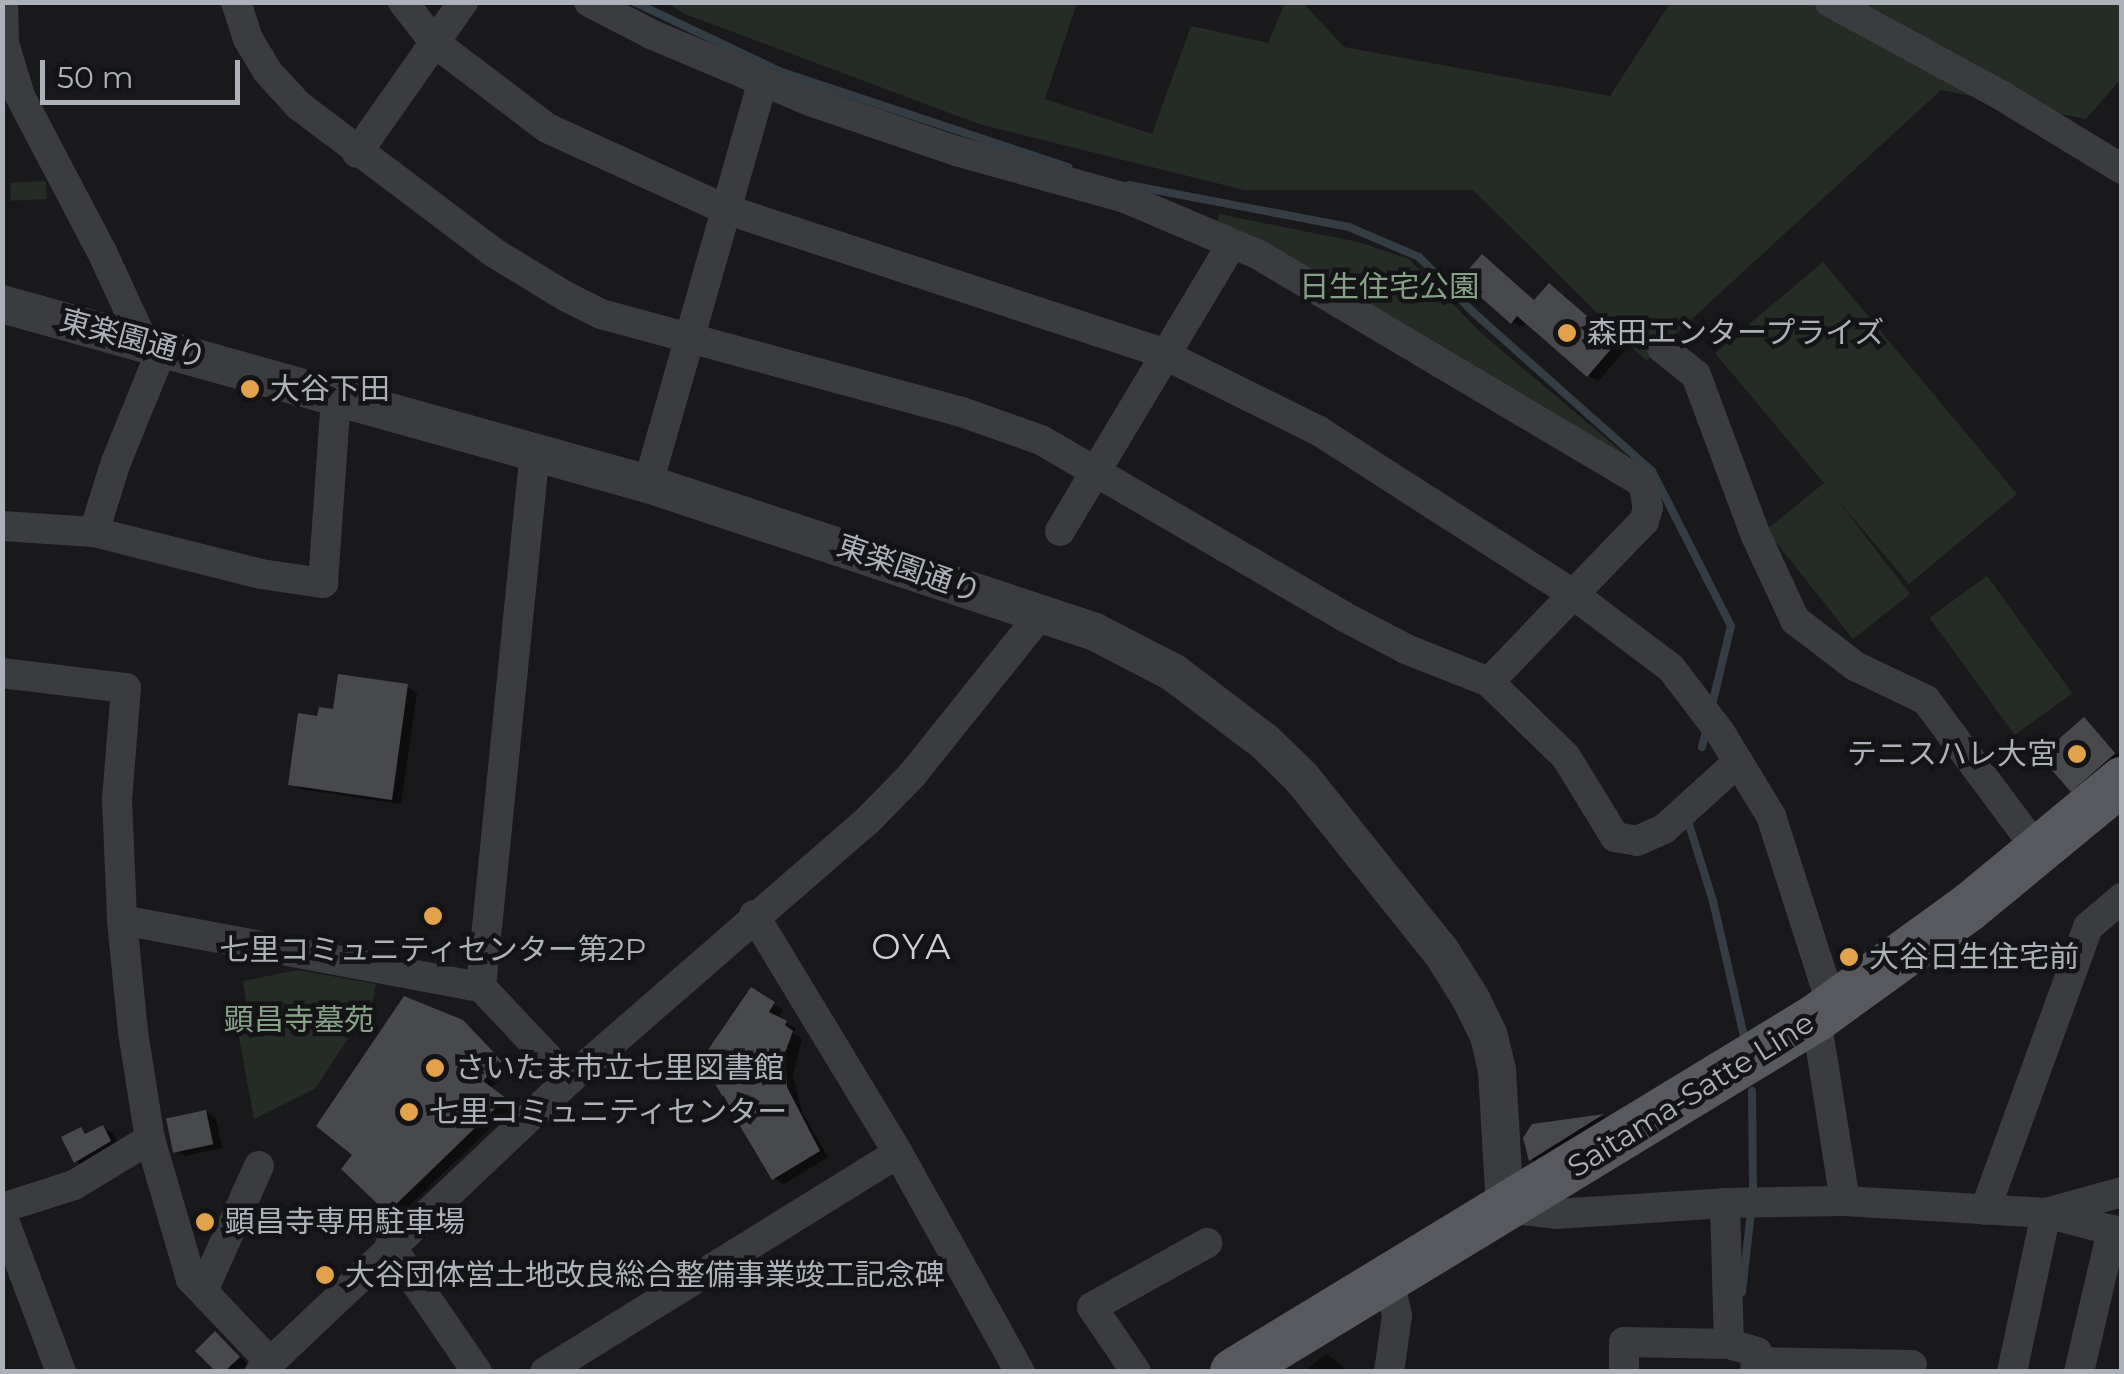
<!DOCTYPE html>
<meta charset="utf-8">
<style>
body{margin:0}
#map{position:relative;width:2124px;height:1374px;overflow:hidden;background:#19191b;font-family:Montserrat,"Noto Sans JP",sans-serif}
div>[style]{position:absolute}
.green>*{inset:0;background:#252c26;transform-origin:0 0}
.shadow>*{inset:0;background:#0007}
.stream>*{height:8px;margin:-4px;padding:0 4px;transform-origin:4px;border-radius:4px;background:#333d43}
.building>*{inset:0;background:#48494d;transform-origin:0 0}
.minor>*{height:30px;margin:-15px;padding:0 15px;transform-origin:15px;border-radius:15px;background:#3a3c3f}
.tertiary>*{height:38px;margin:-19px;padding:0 19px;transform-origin:19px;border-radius:19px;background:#3a3c3f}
.primary>*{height:48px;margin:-24px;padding:0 24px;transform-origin:24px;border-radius:24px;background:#57595e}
.dots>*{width:28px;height:28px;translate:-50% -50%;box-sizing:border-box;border:5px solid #141416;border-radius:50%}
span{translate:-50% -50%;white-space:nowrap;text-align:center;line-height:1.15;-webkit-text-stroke:9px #141416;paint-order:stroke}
.park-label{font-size:30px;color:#86a286}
.poi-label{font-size:30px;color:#adb1b9}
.left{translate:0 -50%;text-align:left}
.right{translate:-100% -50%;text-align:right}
.street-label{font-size:30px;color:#adb1b9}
.quarter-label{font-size:35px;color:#cdd0d6;letter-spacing:2.5px}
.frame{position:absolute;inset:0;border:5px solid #adb1b9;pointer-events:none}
.scale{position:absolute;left:40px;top:60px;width:200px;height:45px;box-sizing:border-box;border:5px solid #adb1b9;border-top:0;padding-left:12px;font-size:30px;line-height:35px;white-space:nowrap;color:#adb1b9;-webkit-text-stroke:8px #141416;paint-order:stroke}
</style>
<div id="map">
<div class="green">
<div style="clip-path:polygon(668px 3px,1077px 3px,1045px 99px,1152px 134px,1191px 26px,1268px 43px,1285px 3px,1303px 3px,1344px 47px,1610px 96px,1670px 3px,2121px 3px,2121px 79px,2086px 119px,1941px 90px,1646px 361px,1473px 190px,1244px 190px,979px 124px,685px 14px)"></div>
<div style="left:46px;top:181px;width:18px;height:36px;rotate:87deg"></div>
<div style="clip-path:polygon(1219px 214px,1358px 242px,1409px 259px,1481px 333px,1646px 472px,1216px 227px)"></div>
<div style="clip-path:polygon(1823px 262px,2017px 494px,1909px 584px,1835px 497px,1910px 594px,1853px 639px,1766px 530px,1824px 483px,1715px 353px)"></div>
<div style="left:1987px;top:576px;width:145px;height:71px;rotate:54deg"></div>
<div style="clip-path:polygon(298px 970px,376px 984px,373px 1000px,315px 1089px,254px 1119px,237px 1026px,250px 1023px,243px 981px)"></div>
</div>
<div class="shadow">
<div style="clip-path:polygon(1492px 263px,1536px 302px,1559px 292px,1626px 349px,1598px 381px,1588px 375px,1527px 322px,1522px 327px,1512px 321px)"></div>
<div style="clip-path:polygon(407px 687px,417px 693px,401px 804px,300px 789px,291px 783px,319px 719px)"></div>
<div style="clip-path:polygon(2084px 720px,2122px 758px,2080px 793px,2070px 787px)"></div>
<div style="clip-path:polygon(752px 990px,783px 1010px,778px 1019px,796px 1028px,793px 1033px,802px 1039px,793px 1076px,802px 1112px,828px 1157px,784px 1184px,774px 1178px)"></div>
<div style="clip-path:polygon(462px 1022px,511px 1068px,491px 1088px,514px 1105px,399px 1216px,389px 1211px)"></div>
<div style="clip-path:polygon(206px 1112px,216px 1118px,222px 1148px,185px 1156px,175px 1150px)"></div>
<div style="clip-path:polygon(1604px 1117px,1617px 1125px,1546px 1168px,1531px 1159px,1534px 1127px)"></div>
<div style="clip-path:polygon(103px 1128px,113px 1133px,120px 1147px,86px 1167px,76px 1161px,81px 1130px,89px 1135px)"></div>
<div style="clip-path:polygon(215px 1334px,248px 1364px,240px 1372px,219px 1372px)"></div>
<div style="clip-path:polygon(1327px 1354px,1349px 1372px,1302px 1372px)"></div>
</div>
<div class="stream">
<div style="left:634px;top:2px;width:161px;rotate:25.4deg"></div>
<div style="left:779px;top:71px;width:305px;rotate:18.4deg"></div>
<div style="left:1129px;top:185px;width:224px;rotate:10.8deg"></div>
<div style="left:1349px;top:227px;width:76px;rotate:23.2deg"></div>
<div style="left:1419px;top:257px;width:77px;rotate:45.5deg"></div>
<div style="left:1473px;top:312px;width:239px;rotate:41.6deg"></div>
<div style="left:1652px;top:471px;width:174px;rotate:63deg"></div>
<div style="left:1731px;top:626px;width:85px;rotate:103.5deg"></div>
<div style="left:1702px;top:747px;width:21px;rotate:-76deg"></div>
<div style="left:1687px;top:818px;width:87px;rotate:72.6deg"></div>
<div style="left:1713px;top:901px;width:139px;rotate:77.1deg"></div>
<div style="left:1752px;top:1091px;width:102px;rotate:89.4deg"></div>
<div style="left:1742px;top:1292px;width:81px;rotate:-83.6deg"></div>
</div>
<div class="building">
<div style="clip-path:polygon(1482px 254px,1534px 300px,1549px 283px,1617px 342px,1587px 377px,1517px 316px,1511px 324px,1460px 279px)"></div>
<div style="clip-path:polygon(338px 674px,408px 684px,392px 800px,288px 785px,298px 713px,317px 716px,319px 707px,333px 709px)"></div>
<div style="left:2084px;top:717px;width:48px;height:59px;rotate:49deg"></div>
<div style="clip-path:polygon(751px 987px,775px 1002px,769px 1012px,787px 1021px,785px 1025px,793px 1031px,785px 1053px,787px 1087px,820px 1151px,772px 1180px,701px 1060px)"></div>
<div style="clip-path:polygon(404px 996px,463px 1020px,502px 1061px,483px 1081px,506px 1098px,387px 1213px,341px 1169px,352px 1155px,316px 1126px)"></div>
<div style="left:206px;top:1110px;width:35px;height:41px;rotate:78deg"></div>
<div style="clip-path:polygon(1604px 1114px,1529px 1161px,1523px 1138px,1532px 1124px)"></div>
<div style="clip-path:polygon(103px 1125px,111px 1141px,74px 1163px,61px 1137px,81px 1127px,85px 1134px)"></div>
<div style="clip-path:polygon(215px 1331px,240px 1357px,224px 1372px,216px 1372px,195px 1351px)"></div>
</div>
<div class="minor">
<div style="left:3px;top:2px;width:41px;rotate:88.6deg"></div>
<div style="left:4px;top:43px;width:55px;rotate:73.2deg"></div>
<div style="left:20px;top:96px;width:176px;rotate:62.3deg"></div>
<div style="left:102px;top:252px;width:98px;rotate:65.3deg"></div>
<div style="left:236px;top:2px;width:39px;rotate:72deg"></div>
<div style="left:248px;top:39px;width:37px;rotate:59deg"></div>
<div style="left:267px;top:71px;width:46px;rotate:47.6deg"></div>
<div style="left:298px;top:105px;width:248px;rotate:37deg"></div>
<div style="left:496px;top:254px;width:81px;rotate:31.3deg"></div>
<div style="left:565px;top:296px;width:40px;rotate:26.6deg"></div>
<div style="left:601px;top:314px;width:371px;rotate:15.2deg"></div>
<div style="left:959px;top:411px;width:87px;rotate:19.5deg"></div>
<div style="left:1041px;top:440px;width:350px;rotate:30.2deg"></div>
<div style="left:1343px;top:616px;width:71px;rotate:27.6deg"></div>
<div style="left:1406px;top:649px;width:89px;rotate:21.7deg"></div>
<div style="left:1489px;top:682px;width:107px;rotate:44.2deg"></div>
<div style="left:1566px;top:757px;width:94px;rotate:58.5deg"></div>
<div style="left:1615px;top:837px;width:22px;rotate:10deg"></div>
<div style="left:1637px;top:841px;width:30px;rotate:-24deg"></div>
<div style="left:1664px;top:829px;width:100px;rotate:-42.2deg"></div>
<div style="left:403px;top:2px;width:52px;rotate:52deg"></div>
<div style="left:435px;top:43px;width:141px;rotate:37.2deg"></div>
<div style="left:547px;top:128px;width:196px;rotate:24.5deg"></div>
<div style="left:725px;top:209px;width:455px;rotate:18.2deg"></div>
<div style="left:1157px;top:351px;width:181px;rotate:26.3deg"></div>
<div style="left:1319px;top:431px;width:303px;rotate:32.7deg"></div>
<div style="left:1574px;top:595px;width:121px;rotate:37deg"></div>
<div style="left:1671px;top:668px;width:81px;rotate:52.6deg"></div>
<div style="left:1720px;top:732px;width:98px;rotate:58.7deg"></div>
<div style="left:1771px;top:816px;width:200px;rotate:72.2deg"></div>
<div style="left:589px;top:2px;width:72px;rotate:27.3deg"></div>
<div style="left:653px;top:35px;width:170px;rotate:22.8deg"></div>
<div style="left:810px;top:101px;width:154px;rotate:18.9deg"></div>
<div style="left:956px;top:151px;width:175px;rotate:15.5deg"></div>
<div style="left:1125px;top:198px;width:146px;rotate:23deg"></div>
<div style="left:1259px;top:255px;width:447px;rotate:30.7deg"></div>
<div style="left:1643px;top:483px;width:25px;rotate:79deg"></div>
<div style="left:1648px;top:508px;width:14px;rotate:107deg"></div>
<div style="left:1644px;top:521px;width:223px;rotate:133.9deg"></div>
<div style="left:1830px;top:2px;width:192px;rotate:28.6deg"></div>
<div style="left:1999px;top:94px;width:144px;rotate:31.4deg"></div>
<div style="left:357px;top:153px;width:184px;rotate:-54.9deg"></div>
<div style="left:1662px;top:348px;width:43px;rotate:38.5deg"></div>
<div style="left:1696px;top:375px;width:172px;rotate:69.6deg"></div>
<div style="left:1756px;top:536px;width:93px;rotate:65.1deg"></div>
<div style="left:1795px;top:620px;width:76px;rotate:37.5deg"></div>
<div style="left:1855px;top:666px;width:79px;rotate:25.6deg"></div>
<div style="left:1926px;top:700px;width:188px;rotate:53.4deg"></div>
<div style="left:648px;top:484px;width:419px;rotate:-74.1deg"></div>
<div style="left:2px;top:526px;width:92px;rotate:3.7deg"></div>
<div style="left:94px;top:532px;width:172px;rotate:14.1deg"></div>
<div style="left:261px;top:574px;width:63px;rotate:8.3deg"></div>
<div style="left:323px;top:583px;width:187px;rotate:-86deg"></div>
<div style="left:1060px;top:531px;width:335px;rotate:-59.1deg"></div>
<div style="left:94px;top:532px;width:73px;rotate:-72.6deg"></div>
<div style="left:116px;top:462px;width:124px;rotate:-67.8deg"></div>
<div style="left:2px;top:673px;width:125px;rotate:6.9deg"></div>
<div style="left:126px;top:688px;width:111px;rotate:94.6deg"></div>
<div style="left:117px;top:799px;width:121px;rotate:87.6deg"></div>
<div style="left:122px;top:920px;width:113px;rotate:84.4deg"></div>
<div style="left:133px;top:1032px;width:108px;rotate:81deg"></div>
<div style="left:150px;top:1139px;width:146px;rotate:73.7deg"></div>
<div style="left:191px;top:1279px;width:115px;rotate:46.4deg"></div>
<div style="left:754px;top:915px;width:278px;rotate:58.8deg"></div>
<div style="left:898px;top:1153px;width:251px;rotate:60.9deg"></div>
<div style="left:122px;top:920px;width:365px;rotate:10.6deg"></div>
<div style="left:481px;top:987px;width:128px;rotate:46.6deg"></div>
<div style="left:481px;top:987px;width:540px;rotate:-84.26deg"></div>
<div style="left:1816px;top:1018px;width:185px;rotate:81deg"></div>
<div style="left:1725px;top:1203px;width:141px;rotate:88.4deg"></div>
<div style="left:1729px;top:1344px;width:29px;rotate:16deg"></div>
<div style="left:1757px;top:1352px;width:20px;rotate:96deg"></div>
<div style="left:2px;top:1208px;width:76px;rotate:-17.7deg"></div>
<div style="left:74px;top:1185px;width:89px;rotate:-31.2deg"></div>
<div style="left:1505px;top:1208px;width:51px;rotate:6.7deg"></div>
<div style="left:1556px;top:1214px;width:169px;rotate:-3.7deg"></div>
<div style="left:1725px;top:1203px;width:120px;rotate:-1deg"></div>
<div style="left:1845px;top:1201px;width:201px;rotate:3.4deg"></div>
<div style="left:2046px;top:1213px;width:79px;rotate:-15.4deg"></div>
<div style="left:1985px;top:1210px;width:301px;rotate:-70deg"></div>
<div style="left:2088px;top:927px;width:45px;rotate:-40.5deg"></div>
<div style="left:2px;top:1215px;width:168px;rotate:69.4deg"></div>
<div style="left:390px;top:1245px;width:154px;rotate:55.6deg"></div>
<div style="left:203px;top:1291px;width:137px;rotate:-65.9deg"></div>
<div style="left:1756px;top:1362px;width:156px;rotate:1.1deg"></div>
<div style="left:260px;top:1372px;width:425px;rotate:-43.4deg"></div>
<div style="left:569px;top:1080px;width:396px;rotate:-41deg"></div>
<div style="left:868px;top:820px;width:63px;rotate:-45.6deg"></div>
<div style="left:912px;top:775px;width:208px;rotate:-51.3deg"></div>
<div style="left:545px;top:1372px;width:415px;rotate:-31.8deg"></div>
<div style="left:1136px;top:1372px;width:78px;rotate:-124.1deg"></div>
<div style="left:1092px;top:1307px;width:132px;rotate:-29.1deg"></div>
<div style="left:1389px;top:1372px;width:57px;rotate:-81.9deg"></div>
<div style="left:1397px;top:1316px;width:38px;rotate:-102deg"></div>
<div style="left:1624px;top:1372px;width:30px;rotate:-90deg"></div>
<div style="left:1624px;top:1342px;width:105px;rotate:1.1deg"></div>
<div style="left:2012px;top:1372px;width:163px;rotate:-77.9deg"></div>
<div style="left:2046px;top:1213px;width:79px;rotate:14.7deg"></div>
<div style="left:2079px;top:1372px;width:146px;rotate:-76.9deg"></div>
</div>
<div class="tertiary">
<div style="left:2px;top:304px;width:671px;rotate:15.57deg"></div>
<div style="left:648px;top:484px;width:471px;rotate:18.3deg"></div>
<div style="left:1095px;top:632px;width:89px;rotate:27.4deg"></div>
<div style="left:1174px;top:673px;width:114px;rotate:37.2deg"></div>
<div style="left:1265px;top:742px;width:50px;rotate:44.2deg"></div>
<div style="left:1301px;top:777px;width:226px;rotate:51.3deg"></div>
<div style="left:1442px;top:953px;width:54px;rotate:57.8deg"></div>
<div style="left:1471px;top:999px;width:41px;rotate:64.1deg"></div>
<div style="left:1489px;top:1036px;width:35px;rotate:77deg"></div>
<div style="left:1497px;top:1070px;width:138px;rotate:86.7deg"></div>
</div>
<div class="primary">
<div style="left:1234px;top:1372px;width:681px;rotate:-31.31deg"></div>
<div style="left:1816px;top:1018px;width:188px;rotate:-35.9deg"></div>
<div style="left:1968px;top:908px;width:200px;rotate:-39.5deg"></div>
</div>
<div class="dots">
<div style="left:1567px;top:333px;background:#e1a24b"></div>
<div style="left:250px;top:389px;background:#e1a24b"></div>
<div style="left:2077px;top:754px;background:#e1a24b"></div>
<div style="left:433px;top:916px;background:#e1a24b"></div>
<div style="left:1849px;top:957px;background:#e1a24b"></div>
<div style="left:435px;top:1068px;background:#e1a24b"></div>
<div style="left:409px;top:1112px;background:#e1a24b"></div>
<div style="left:205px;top:1222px;background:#e1a24b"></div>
<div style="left:325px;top:1275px;background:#e1a24b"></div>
</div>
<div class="park-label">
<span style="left:1389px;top:287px">日生住宅公園</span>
<span style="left:299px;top:1020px">顕昌寺墓苑</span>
</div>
<div class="poi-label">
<span class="left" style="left:1587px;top:333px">森田エンタープライズ</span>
<span class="left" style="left:270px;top:389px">大谷下田</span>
<span class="right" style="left:2057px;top:754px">テニスハレ大宮</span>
<span style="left:433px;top:950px">七里コミュニティセンター第2P</span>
<span class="left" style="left:1869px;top:957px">大谷日生住宅前</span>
<span class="left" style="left:455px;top:1068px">さいたま市立七里図書館</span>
<span class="left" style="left:429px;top:1112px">七里コミュニティセンター</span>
<span class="left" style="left:225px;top:1222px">顕昌寺専用駐車場</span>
<span class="left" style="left:345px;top:1275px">大谷団体営土地改良総合整備事業竣工記念碑</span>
</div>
<div class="street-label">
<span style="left:133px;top:339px;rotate:15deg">東楽園通り</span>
<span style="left:909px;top:569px;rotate:19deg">東楽園通り</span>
<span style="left:1691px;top:1095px;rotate:-32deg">Saitama-Satte Line</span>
</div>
<div class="quarter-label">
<span style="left:912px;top:947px">OYA</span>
</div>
<div class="frame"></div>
<div class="scale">50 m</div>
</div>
